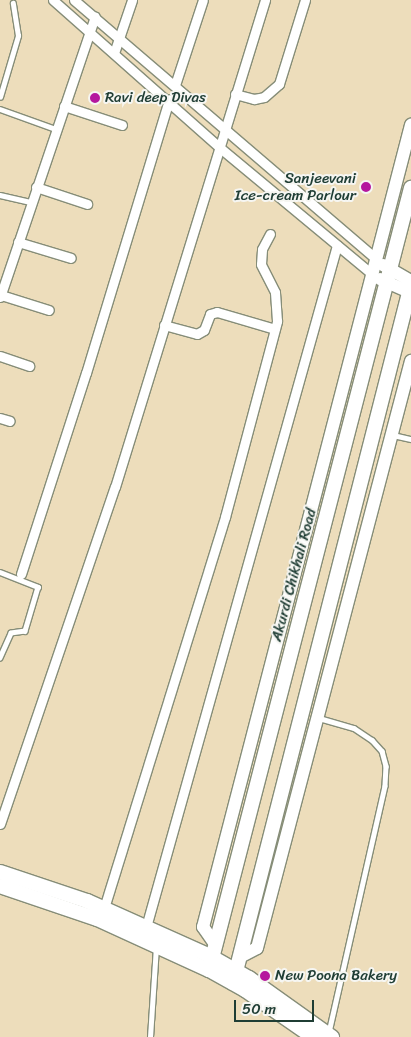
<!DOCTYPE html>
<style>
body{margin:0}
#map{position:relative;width:411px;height:1037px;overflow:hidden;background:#edddbb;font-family:Sriracha,sans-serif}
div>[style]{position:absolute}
.roads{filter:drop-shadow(1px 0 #868d78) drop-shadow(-1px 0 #868d78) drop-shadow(0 1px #868d78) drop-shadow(0 -1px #868d78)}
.lane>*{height:4.5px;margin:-2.25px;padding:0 2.25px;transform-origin:2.25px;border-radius:2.25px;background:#fff}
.street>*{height:9px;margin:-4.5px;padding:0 4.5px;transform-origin:4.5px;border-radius:4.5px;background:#fff}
.secondary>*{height:12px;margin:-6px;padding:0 6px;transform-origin:6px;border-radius:6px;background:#fff}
.primary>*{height:14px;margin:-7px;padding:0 7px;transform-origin:7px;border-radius:7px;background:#fff}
.dots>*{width:14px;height:14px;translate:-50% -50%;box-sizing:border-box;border:2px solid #f6f6f2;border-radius:50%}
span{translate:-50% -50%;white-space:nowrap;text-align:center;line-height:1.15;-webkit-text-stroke:4px #f6f6f2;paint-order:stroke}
.poi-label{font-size:15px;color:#1f3d34}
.left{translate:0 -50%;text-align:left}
.right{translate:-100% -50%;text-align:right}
.street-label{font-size:15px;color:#1f3d34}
.scale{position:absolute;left:234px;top:1000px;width:80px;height:22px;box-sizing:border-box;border:2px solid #1f3d34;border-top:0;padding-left:6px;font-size:15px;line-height:18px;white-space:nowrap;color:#1f3d34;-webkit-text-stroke:4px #f6f6f2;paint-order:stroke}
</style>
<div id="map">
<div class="roads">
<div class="lane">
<div style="left:0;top:97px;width:64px;rotate:-73.6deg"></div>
<div style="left:18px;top:36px;width:33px;rotate:-99deg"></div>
<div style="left:0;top:109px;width:59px;rotate:19.7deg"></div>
<div style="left:0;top:195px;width:32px;rotate:13deg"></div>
<div style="left:393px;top:435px;width:18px;rotate:13deg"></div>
<div style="left:0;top:572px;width:41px;rotate:21.5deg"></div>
<div style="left:38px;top:587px;width:46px;rotate:106.5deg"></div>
<div style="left:25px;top:631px;width:14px;rotate:172deg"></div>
<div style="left:11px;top:633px;width:27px;rotate:114deg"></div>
<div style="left:319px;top:718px;width:36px;rotate:16deg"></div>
<div style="left:354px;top:728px;width:22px;rotate:34deg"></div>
<div style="left:372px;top:740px;width:15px;rotate:48deg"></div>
<div style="left:382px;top:751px;width:16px;rotate:75deg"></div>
<div style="left:386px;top:766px;width:20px;rotate:93deg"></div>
<div style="left:385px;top:786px;width:253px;rotate:102.8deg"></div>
<div style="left:150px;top:1037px;width:90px;rotate:-86.2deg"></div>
</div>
<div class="street">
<div style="left:53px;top:0;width:222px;rotate:41.5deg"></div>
<div style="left:219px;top:147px;width:199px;rotate:39.7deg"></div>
<div style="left:74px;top:0;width:398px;rotate:40.6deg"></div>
<div style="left:114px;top:53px;width:56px;rotate:-71.2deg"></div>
<div style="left:175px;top:85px;width:89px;rotate:-71.8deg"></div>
<div style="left:235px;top:94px;width:20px;rotate:15deg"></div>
<div style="left:254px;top:99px;width:10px;rotate:-11deg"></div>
<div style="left:264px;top:97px;width:20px;rotate:-41deg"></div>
<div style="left:279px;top:84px;width:88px;rotate:-72.8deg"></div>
<div style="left:64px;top:106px;width:61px;rotate:18.1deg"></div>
<div style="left:36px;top:187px;width:54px;rotate:18.4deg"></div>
<div style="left:18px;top:242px;width:55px;rotate:16.8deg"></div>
<div style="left:1px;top:295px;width:50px;rotate:17.4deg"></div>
<div style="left:0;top:297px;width:296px;rotate:-71.3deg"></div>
<div style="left:164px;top:325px;width:34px;rotate:15deg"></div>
<div style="left:197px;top:334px;width:8px;rotate:-30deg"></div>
<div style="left:204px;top:330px;width:17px;rotate:-69deg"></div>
<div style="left:210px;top:314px;width:7px;rotate:-16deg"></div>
<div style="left:217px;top:312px;width:60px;rotate:16.3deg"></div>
<div style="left:0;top:356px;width:31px;rotate:19deg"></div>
<div style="left:0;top:418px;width:10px;rotate:17deg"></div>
<div style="left:21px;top:574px;width:211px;rotate:-72.1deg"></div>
<div style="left:86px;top:373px;width:286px;rotate:-73.1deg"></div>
<div style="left:0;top:824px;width:356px;rotate:-71.2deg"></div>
<div style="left:115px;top:487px;width:510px;rotate:-72.88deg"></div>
<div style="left:104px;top:908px;width:409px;rotate:-72.8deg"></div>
<div style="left:225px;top:517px;width:203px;rotate:-75.1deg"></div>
<div style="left:277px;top:321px;width:29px;rotate:-94deg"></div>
<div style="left:275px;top:292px;width:31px;rotate:-117deg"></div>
<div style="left:261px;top:264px;width:15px;rotate:-86deg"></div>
<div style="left:262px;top:249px;width:17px;rotate:-62deg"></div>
<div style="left:146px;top:927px;width:708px;rotate:-74.35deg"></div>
</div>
<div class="secondary">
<div style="left:383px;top:265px;width:32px;rotate:30deg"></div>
<div style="left:380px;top:279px;width:34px;rotate:24deg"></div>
<div style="left:215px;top:944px;width:21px;rotate:-125deg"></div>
<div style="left:203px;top:927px;width:829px;rotate:-75.46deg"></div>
<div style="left:240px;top:957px;width:19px;rotate:-28deg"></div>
<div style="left:257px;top:948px;width:607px;rotate:-75.3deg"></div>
</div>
<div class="primary">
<div style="left:0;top:872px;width:92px;rotate:18.4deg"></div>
<div style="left:87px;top:901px;width:137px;rotate:24.1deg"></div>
<div style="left:212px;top:957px;width:43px;rotate:29.6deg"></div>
<div style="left:249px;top:978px;width:102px;rotate:35.4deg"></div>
<div style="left:0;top:886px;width:102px;rotate:18.8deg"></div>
<div style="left:97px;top:919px;width:123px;rotate:24.5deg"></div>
<div style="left:209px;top:970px;width:41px;rotate:29.1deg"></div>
<div style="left:245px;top:990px;width:83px;rotate:34.7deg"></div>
<div style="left:209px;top:970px;width:808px;rotate:-75.52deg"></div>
<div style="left:233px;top:983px;width:720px;rotate:-75.69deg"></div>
</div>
</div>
<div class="dots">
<div style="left:95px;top:98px;background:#b5179e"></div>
<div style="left:366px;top:187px;background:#b5179e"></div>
<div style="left:265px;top:976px;background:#b5179e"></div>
</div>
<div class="poi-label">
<span class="left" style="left:105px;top:98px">Ravi deep Divas</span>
<span class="right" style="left:356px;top:187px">Sanjeevani<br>Ice-cream Parlour</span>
<span class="left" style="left:275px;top:976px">New Poona Bakery</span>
</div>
<div class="street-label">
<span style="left:294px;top:575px;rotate:-75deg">Akurdi Chikhali Road</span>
</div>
<div class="scale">50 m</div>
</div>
